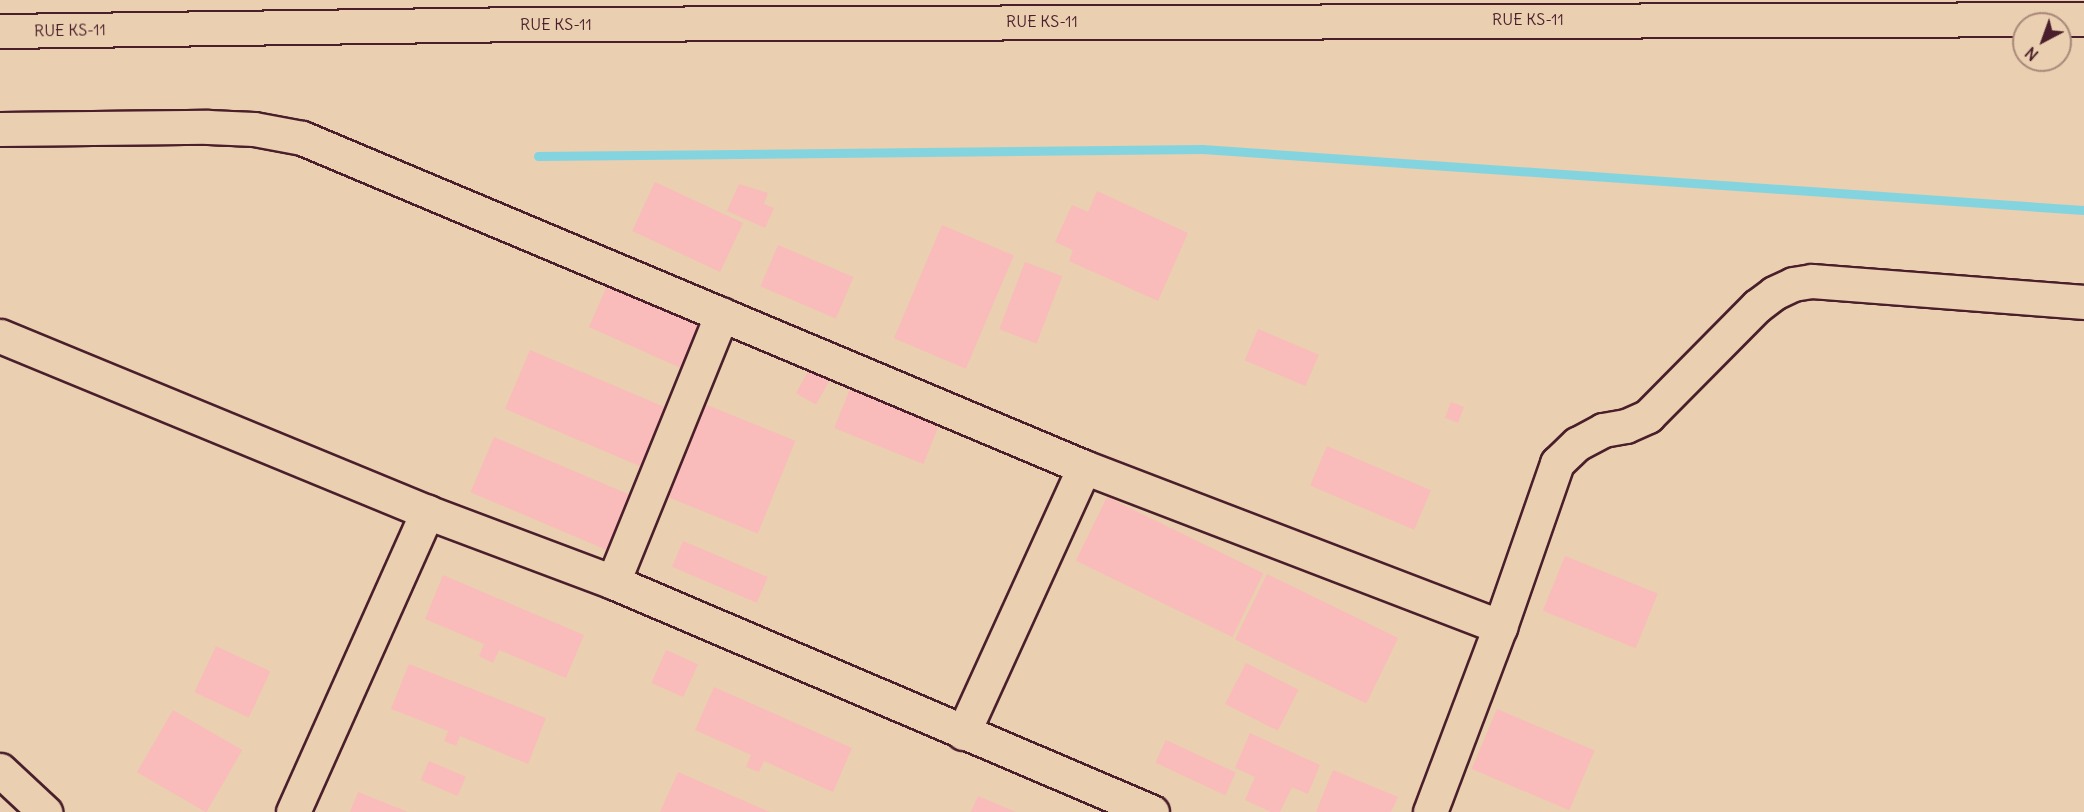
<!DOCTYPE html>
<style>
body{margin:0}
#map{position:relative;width:2084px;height:812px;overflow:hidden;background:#eacfb1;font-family:Delius,sans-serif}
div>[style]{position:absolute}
.stream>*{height:9px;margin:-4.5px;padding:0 4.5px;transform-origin:4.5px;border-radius:4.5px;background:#84d4df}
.building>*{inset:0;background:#f9bcba;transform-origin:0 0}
.roads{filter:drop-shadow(2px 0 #4a1f2b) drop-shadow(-2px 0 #4a1f2b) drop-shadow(0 2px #4a1f2b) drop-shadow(0 -2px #4a1f2b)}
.minor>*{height:33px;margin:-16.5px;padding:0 16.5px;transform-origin:16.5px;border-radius:16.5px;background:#eacfb1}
span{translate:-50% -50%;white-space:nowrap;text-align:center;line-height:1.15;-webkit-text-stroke:4.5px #eacfb1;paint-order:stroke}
.street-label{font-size:16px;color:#4a1f2b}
.north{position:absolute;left:2012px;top:12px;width:60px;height:60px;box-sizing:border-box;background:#eacfb1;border:2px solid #aa897b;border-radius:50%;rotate:221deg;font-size:16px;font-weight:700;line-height:24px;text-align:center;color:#4a1f2b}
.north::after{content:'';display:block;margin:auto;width:21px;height:27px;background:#4a1f2b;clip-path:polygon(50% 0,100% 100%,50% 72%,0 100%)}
</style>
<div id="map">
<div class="stream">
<div style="left:538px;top:156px;width:664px;rotate:-0.6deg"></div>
<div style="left:1202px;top:149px;width:884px;rotate:3.96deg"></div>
</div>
<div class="building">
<div style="left:655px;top:182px;width:97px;height:54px;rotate:25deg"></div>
<div style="clip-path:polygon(739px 184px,768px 193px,764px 204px,774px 208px,765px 228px,727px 211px)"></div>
<div style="clip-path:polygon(1097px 191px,1188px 233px,1158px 301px,1069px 261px,1073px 250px,1055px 242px,1072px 205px,1088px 212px)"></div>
<div style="left:942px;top:225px;width:78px;height:123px;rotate:23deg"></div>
<div style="left:778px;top:245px;width:82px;height:45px;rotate:23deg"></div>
<div style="left:1025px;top:262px;width:40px;height:72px;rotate:21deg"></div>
<div style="left:608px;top:284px;width:105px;height:47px;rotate:24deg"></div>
<div style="left:1258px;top:329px;width:66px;height:34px;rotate:23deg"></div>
<div style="left:530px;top:350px;width:150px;height:64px;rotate:23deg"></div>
<div style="left:810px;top:368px;width:23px;height:29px;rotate:29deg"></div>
<div style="left:850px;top:389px;width:96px;height:42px;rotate:22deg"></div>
<div style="left:697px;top:401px;width:106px;height:100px;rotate:22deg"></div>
<div style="left:1451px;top:402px;width:14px;height:17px;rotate:21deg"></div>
<div style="left:494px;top:437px;width:152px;height:60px;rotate:23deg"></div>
<div style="left:1327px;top:446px;width:113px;height:43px;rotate:23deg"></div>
<div style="left:1107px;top:497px;width:174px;height:71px;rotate:26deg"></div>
<div style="left:683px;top:541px;width:92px;height:28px;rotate:23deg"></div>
<div style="left:1565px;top:556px;width:100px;height:59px;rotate:22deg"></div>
<div style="left:1267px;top:574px;width:146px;height:73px;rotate:26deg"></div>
<div style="clip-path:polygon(443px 575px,584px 635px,566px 678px,499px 650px,493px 663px,479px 656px,484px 644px,425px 619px)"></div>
<div style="left:216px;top:646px;width:60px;height:51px;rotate:25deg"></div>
<div style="left:666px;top:650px;width:35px;height:36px;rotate:24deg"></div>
<div style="left:1246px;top:663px;width:59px;height:46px;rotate:27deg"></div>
<div style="clip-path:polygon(409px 664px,546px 718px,528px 764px,460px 736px,456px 746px,444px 741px,448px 731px,391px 709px)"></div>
<div style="clip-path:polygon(714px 687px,852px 748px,833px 792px,764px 761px,759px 772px,746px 767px,751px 755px,695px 730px)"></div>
<div style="left:1497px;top:709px;width:106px;height:65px;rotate:23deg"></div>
<div style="left:173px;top:710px;width:80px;height:72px;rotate:30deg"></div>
<div style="clip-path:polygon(1250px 733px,1320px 765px,1308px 794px,1292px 787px,1280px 812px,1271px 812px,1245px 800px,1255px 777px,1235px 768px)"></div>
<div style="left:1166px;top:740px;width:77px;height:25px;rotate:25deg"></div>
<div style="left:429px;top:761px;width:40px;height:21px;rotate:23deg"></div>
<div style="clip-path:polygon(1333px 770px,1398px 797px,1391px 812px,1316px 812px)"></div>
<div style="clip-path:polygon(678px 772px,770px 812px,660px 812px)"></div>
<div style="clip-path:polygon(358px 792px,408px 812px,350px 812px)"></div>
<div style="clip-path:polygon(978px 796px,1016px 812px,971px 812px)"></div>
</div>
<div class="roads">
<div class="minor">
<div style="left:0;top:31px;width:527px;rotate:-0.76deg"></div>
<div style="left:527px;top:24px;width:1557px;rotate:-0.18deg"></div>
<div style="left:0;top:129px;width:208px;rotate:-0.6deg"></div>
<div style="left:208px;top:127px;width:46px;rotate:2.5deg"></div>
<div style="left:254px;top:129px;width:49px;rotate:10.6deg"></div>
<div style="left:302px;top:138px;width:848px;rotate:22.82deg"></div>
<div style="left:1084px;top:467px;width:446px;rotate:21deg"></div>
<div style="left:0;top:336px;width:462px;rotate:22.4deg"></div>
<div style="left:427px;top:512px;width:199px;rotate:20.6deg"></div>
<div style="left:613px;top:582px;width:586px;rotate:23.11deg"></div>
<div style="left:613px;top:582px;width:289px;rotate:-67.9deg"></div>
<div style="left:963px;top:733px;width:292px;rotate:-65.5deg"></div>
<div style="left:0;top:770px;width:62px;rotate:43deg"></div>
<div style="left:293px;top:812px;width:329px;rotate:-65.9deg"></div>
<div style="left:1430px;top:812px;width:198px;rotate:-69.3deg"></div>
<div style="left:1500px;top:627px;width:174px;rotate:-70.8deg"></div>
<div style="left:1557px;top:463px;width:28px;rotate:-44deg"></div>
<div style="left:1577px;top:444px;width:30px;rotate:-28deg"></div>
<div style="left:1603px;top:430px;width:23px;rotate:-10deg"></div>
<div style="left:1626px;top:426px;width:24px;rotate:-24deg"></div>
<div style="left:1648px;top:416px;width:155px;rotate:-45.3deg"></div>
<div style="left:1757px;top:306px;width:21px;rotate:-37deg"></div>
<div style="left:1774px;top:293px;width:21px;rotate:-25deg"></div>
<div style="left:1793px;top:284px;width:19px;rotate:-9deg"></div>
<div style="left:1812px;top:281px;width:273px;rotate:4.4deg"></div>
</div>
</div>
<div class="street-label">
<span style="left:1528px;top:19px">RUE KS-11</span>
<span style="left:1042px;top:21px">RUE KS-11</span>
<span style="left:556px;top:24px">RUE KS-11</span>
<span style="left:70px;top:30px;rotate:-1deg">RUE KS-11</span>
</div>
<div class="north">N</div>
</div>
